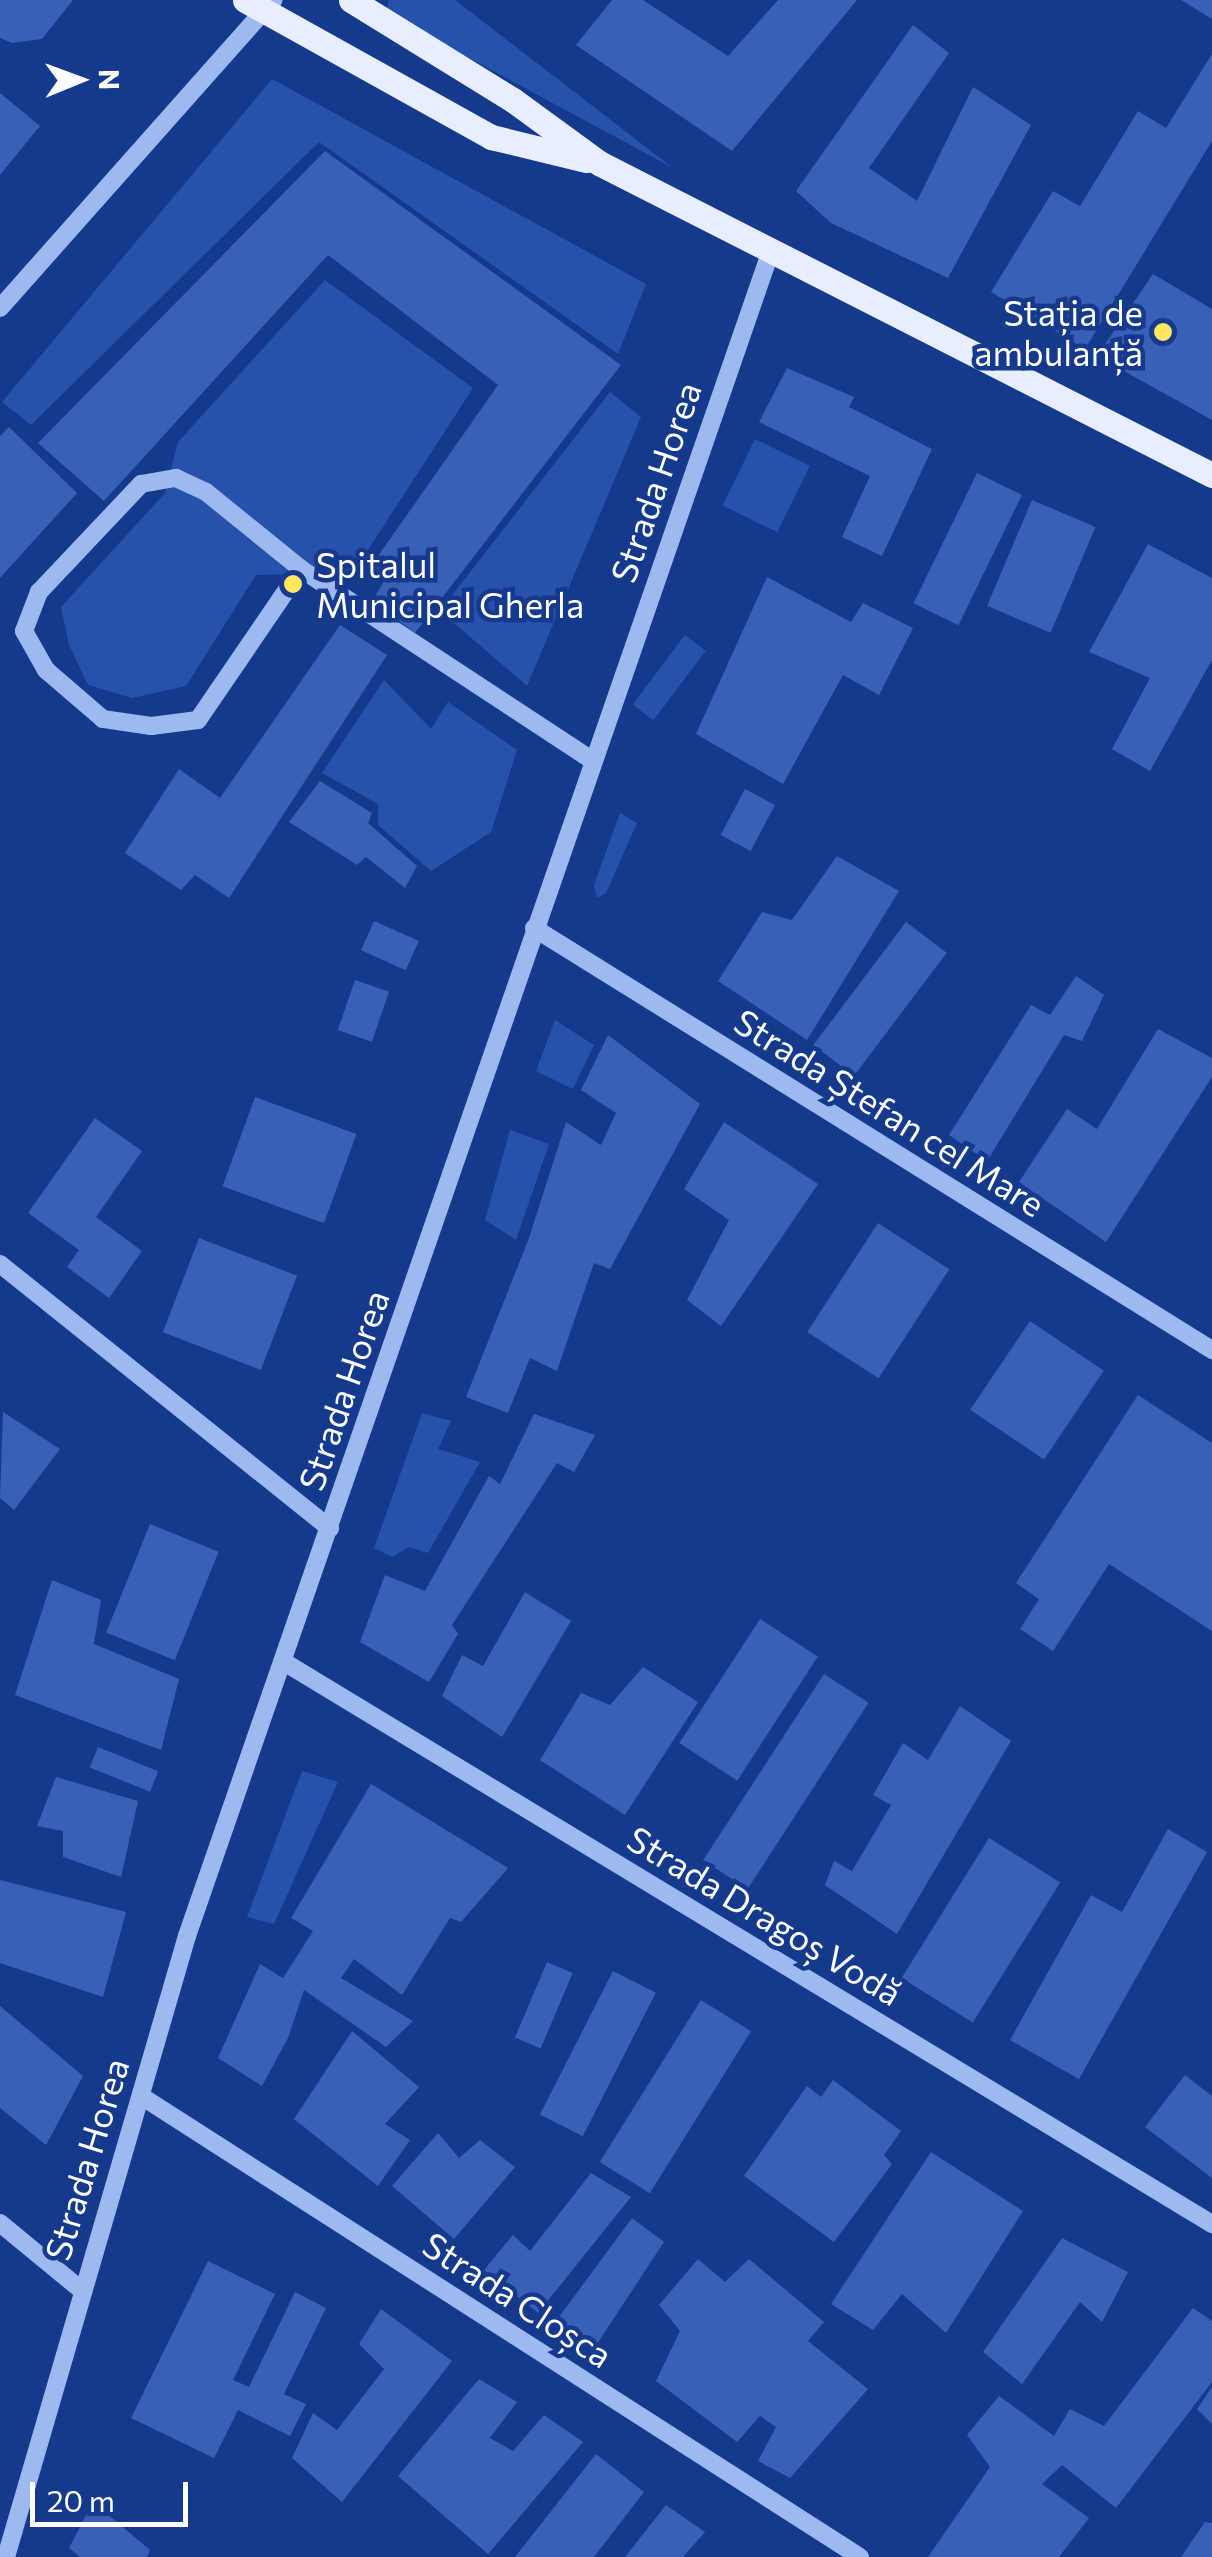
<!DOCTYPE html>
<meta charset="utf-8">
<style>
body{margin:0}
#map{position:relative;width:1212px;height:2557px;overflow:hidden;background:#15398d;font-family:Commissioner,sans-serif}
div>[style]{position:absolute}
.green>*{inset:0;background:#2752ac;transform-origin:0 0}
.building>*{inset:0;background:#3960b4;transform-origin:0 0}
.minor>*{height:18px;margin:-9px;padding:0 9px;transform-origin:9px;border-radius:9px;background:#9eb9f0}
.major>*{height:25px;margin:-12.5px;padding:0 12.5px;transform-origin:12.5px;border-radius:12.5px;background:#e8eeff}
.dots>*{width:28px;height:28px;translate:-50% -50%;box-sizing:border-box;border:5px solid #15398d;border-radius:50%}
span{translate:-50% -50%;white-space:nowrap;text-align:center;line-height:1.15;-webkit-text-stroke:9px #15398d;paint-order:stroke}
.poi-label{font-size:35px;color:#fff}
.right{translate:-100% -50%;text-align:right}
.left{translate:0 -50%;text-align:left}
.street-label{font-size:35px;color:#fff}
.north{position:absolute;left:30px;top:30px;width:100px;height:100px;-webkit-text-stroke:8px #15398d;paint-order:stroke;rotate:89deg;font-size:28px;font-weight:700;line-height:40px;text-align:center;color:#fff}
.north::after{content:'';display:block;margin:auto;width:35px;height:45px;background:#fff;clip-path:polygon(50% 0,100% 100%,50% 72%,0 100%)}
.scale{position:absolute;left:30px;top:2482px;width:158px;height:45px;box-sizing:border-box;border:5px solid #fff;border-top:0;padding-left:12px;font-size:30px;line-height:35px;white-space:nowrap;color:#fff;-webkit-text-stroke:8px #15398d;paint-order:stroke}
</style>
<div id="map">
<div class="green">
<div style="clip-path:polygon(389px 0,455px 0,673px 168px,386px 13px)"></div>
<div style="clip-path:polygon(272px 79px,646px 284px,618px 354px,319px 142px,31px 425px,2px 402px)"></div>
<div style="clip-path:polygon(325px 280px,473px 388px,353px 573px,256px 575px,186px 686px,132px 698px,88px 685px,69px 645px,61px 607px,165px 493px,178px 442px)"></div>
<div style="clip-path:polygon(610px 392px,641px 417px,527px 686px,440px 611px)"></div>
<div style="left:755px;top:439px;width:61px;height:74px;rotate:26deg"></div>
<div style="left:685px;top:635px;width:26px;height:87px;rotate:37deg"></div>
<div style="clip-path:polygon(384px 680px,431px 729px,448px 702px,517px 750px,491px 832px,431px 871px,378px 825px,378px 804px,322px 773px)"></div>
<div style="clip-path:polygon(620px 813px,637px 823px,606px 893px,597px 898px,594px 885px)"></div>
<div style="clip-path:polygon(555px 1020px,594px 1045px,573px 1089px,536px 1071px)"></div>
<div style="clip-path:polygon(510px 1130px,549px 1144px,516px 1240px,485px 1220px)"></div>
<div style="clip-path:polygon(422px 1413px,451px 1421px,438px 1449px,480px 1462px,428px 1553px,409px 1547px,392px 1557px,374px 1548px)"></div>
<div style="clip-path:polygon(302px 1771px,338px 1782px,274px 1924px,247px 1917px)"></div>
</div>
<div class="building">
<div style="clip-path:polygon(0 0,73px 0,42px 39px,12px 43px,0 38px)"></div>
<div style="clip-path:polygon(612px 0,643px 0,728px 56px,778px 0,857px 0,732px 151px,576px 45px)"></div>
<div style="clip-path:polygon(1181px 0,1212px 0,1212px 19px)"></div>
<div style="clip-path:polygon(913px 25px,949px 53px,869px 168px,917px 201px,973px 87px,1031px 125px,948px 278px,831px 223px,796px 191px)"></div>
<div style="clip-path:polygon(1212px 54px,1212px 141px,1085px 349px,991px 292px,1053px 191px,1080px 206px,1138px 111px,1166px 128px)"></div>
<div style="clip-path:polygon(0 93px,40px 126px,0 175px)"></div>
<div style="clip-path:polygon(325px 151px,621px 365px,415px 633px,372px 601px,384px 581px,369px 569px,498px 385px,328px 255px,104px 501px,38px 443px)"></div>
<div style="clip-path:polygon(1153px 274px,1212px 309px,1212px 420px,1097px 356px)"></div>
<div style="clip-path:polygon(787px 368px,854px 397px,849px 407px,932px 449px,882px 556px,842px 537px,870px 476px,759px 422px)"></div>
<div style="clip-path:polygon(9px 427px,77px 493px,0 578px,0 436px)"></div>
<div style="left:977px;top:473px;width:50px;height:145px;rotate:26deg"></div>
<div style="left:1032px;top:500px;width:69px;height:115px;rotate:23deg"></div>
<div style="clip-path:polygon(1148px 544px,1212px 578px,1212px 660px,1150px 771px,1112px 749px,1150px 678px,1089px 652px)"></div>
<div style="clip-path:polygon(767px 577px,851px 622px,863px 603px,913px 628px,879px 695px,843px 675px,783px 784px,696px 734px)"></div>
<div style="clip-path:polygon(340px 625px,387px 655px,229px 898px,195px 875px,181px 890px,125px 853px,179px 769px,220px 798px)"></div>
<div style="clip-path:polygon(320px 781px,372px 813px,368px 823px,417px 866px,405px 888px,366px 857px,357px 865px,289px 822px)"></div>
<div style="left:745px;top:789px;width:34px;height:52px;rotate:28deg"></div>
<div style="clip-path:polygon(837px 856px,899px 891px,807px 1040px,718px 981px,762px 912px,792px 920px)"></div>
<div style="left:374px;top:921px;width:49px;height:32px;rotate:24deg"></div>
<div style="left:906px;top:922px;width:51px;height:154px;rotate:37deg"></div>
<div style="clip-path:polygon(1076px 976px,1104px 995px,1082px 1041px,1064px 1035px,987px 1161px,949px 1135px,1031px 1005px,1050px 1015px)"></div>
<div style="left:355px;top:980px;width:36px;height:53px;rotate:19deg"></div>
<div style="clip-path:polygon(1158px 1029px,1212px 1058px,1212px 1077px,1106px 1242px,1019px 1182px,1067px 1109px,1097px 1129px)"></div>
<div style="clip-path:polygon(608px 1035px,700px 1104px,610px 1269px,594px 1263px,557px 1371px,530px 1358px,508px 1413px,466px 1397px,529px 1238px,566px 1122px,601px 1145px,616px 1113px,581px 1090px)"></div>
<div style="left:255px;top:1097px;width:108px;height:95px;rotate:20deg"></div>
<div style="clip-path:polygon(95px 1118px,142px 1151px,96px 1217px,142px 1251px,109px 1298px,67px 1267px,79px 1250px,28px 1213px)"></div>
<div style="clip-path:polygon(724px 1122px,818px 1184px,721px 1326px,687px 1300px,729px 1220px,684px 1189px)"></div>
<div style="left:878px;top:1223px;width:85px;height:130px;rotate:33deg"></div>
<div style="left:199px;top:1238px;width:105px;height:101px;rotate:21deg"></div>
<div style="left:1030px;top:1321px;width:89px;height:107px;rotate:34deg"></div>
<div style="clip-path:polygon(1138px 1395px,1212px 1443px,1212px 1631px,1109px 1564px,1053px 1651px,1020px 1629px,1039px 1599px,1016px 1583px)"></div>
<div style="clip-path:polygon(3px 1412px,60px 1449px,14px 1510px,0 1498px)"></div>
<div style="clip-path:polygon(534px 1414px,595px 1435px,574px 1472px,557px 1463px,452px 1625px,458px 1634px,429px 1682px,360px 1642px,385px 1575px,425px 1591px,489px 1476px,500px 1484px)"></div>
<div style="left:150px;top:1524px;width:74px;height:117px;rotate:22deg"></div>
<div style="clip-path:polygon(52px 1580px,101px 1600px,94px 1644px,179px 1679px,161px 1750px,15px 1695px)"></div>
<div style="clip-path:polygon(525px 1592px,571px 1621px,502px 1737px,442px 1696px,462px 1655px,483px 1666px)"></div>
<div style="left:760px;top:1619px;width:69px;height:148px;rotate:33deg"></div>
<div style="clip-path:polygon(643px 1667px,698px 1702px,625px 1815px,540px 1760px,581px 1693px,610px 1705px)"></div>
<div style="left:824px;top:1674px;width:53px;height:222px;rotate:33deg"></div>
<div style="clip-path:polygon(960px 1706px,1011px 1741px,897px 1934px,825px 1885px,834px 1861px,852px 1871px,891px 1805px,873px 1795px,903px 1743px,928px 1760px)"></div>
<div style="left:98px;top:1747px;width:65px;height:22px;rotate:22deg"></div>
<div style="clip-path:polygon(56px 1777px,138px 1801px,121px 1877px,63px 1857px,63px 1831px,37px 1826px)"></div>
<div style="clip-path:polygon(371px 1784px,508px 1868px,461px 1922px,450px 1918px,402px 1995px,354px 1959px,341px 1978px,413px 2021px,386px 2047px,304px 1990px,288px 2038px,262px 2086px,218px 2058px,260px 1964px,283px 1978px,313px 1931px,291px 1918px)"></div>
<div style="clip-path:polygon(1168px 1829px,1207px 1852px,1079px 2079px,1010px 2040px,1091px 1895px,1122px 1912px)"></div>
<div style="left:989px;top:1838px;width:84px;height:165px;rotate:32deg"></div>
<div style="clip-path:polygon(0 1880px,126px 1912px,103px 1997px,0 1963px)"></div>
<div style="left:547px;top:1962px;width:28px;height:82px;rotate:23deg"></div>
<div style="left:613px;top:1971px;width:48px;height:161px;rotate:27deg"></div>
<div style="left:701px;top:2000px;width:59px;height:191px;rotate:32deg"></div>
<div style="clip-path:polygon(0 2006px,83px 2076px,46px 2145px,0 2108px)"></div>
<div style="clip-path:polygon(352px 2031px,419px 2087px,385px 2124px,410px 2140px,378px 2186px,294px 2119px)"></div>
<div style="clip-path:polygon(1185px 2075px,1212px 2096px,1212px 2178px,1145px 2127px)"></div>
<div style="clip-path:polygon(833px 2080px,901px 2131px,884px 2155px,892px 2164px,834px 2242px,744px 2176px,807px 2086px,821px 2097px)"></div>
<div style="clip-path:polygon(438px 2133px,459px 2158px,480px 2140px,515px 2167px,454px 2239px,392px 2186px)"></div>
<div style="clip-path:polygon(931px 2152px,1023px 2211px,946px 2333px,902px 2294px,873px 2330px,831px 2304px)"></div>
<div style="clip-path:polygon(591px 2173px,631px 2197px,538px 2313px,484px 2270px,513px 2235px,530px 2251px)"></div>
<div style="clip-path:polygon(632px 2218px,664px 2242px,595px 2347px,556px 2321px)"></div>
<div style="clip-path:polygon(1062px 2238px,1128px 2272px,1102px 2322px,1080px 2302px,1022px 2384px,983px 2352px)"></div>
<div style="clip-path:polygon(698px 2259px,725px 2282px,749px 2259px,824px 2322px,808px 2341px,868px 2389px,790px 2478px,758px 2461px,776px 2427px,760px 2416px,737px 2442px,656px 2381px,680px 2331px,659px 2305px)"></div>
<div style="clip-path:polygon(208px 2261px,275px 2294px,233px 2380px,249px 2387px,295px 2292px,326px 2308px,284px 2394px,306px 2404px,290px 2436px,238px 2410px,214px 2458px,131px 2418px)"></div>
<div style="clip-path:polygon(1193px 2308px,1212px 2321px,1212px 2382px,1116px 2508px,1062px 2465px,1042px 2484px,1089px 2518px,1059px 2557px,928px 2557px,990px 2467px,967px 2435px,999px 2396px,1054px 2436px,1070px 2409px,1104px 2426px)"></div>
<div style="clip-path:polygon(381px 2309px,452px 2361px,342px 2502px,292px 2458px,313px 2413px,337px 2430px,384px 2369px,359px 2344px)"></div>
<div style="clip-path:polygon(479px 2379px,517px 2402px,490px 2438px,513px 2451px,544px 2415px,583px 2442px,488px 2554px,398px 2476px)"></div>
<div style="clip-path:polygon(1212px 2387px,1212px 2424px,1197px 2409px)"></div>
<div style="clip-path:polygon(596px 2454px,644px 2492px,594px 2557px,515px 2557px)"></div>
<div style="clip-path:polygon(93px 2502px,150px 2550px,147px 2557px,80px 2557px,69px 2548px)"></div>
<div style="clip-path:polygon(666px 2505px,705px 2532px,683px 2557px,625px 2557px)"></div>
<div style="clip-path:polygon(1205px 2522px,1212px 2523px,1212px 2557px,1181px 2557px)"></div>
</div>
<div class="minor">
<div style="left:0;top:308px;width:412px;rotate:-48.4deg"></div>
<div style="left:301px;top:569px;width:183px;rotate:124.3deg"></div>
<div style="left:198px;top:720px;width:47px;rotate:172.7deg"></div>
<div style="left:151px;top:726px;width:49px;rotate:-171.7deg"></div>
<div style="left:103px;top:719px;width:75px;rotate:-139.3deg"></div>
<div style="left:46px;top:670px;width:45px;rotate:-119.4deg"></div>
<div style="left:24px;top:631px;width:42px;rotate:-69deg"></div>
<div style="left:39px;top:592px;width:149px;rotate:-46.6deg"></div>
<div style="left:141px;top:484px;width:36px;rotate:-10deg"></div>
<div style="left:176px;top:478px;width:33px;rotate:25deg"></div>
<div style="left:206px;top:492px;width:122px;rotate:39deg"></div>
<div style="left:301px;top:569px;width:348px;rotate:33.3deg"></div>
<div style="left:534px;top:928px;width:799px;rotate:31.9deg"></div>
<div style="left:0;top:1264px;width:423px;rotate:38.7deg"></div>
<div style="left:284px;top:1662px;width:1085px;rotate:31.2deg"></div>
<div style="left:141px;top:2096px;width:854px;rotate:32.67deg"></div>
<div style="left:0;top:2223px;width:104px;rotate:39.5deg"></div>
<div style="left:6px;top:2557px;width:647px;rotate:-73.75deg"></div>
<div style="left:187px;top:1936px;width:1781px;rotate:-70.89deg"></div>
</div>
<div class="major">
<div style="left:245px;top:0;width:282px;rotate:29.1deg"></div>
<div style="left:491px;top:137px;width:98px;rotate:13.6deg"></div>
<div style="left:351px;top:0;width:190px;rotate:31.7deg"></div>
<div style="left:513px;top:100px;width:107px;rotate:36.2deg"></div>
<div style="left:599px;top:163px;width:688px;rotate:26.97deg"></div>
</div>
<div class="dots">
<div style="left:1163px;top:332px;background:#ffe65e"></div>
<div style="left:293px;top:584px;background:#ffe65e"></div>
</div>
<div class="poi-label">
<span class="right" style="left:1143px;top:332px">Stația de<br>ambulanță</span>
<span class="left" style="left:316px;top:584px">Spitalul<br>Municipal Gherla</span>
</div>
<div class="street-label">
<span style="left:655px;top:482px;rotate:-71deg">Strada Horea</span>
<span style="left:890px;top:1112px;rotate:32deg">Strada Ștefan cel Mare</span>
<span style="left:343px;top:1390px;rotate:-71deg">Strada Horea</span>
<span style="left:765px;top:1915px;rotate:31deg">Strada Dragoș Vodă</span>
<span style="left:86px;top:2159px;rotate:-73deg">Strada Horea</span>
<span style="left:518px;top:2299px;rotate:33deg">Strada Cloșca</span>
</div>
<div class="north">N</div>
<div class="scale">20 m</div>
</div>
